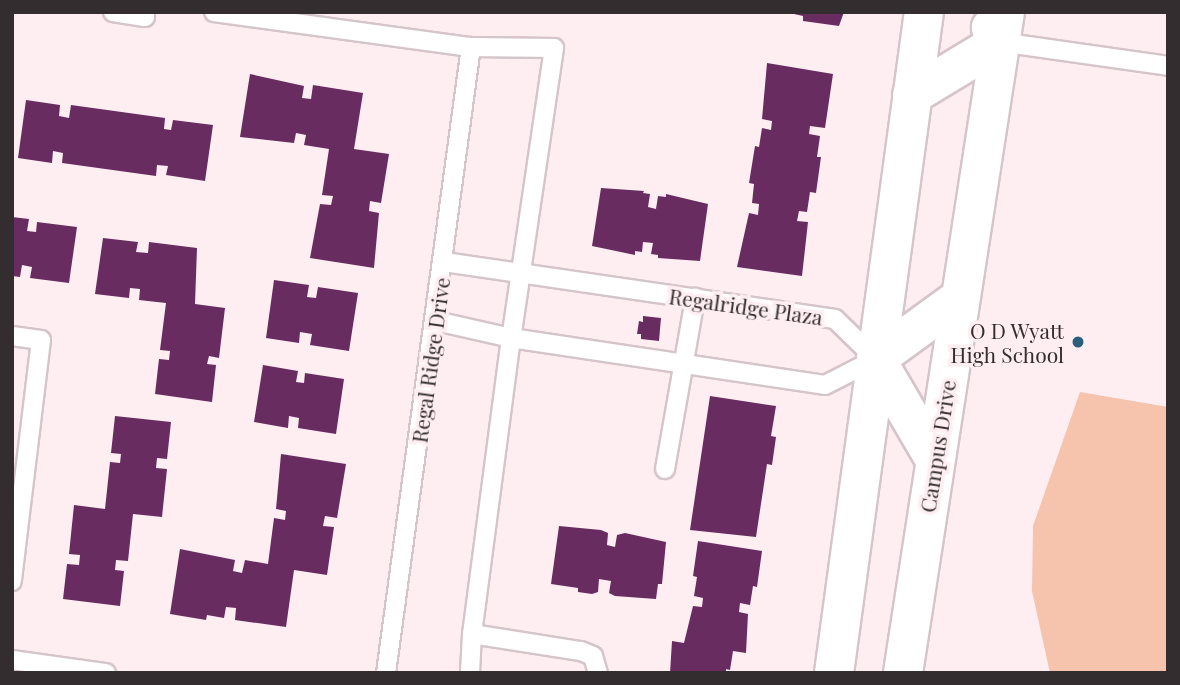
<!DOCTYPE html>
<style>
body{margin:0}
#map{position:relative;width:1180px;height:685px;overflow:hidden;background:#feeef2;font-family:"Playfair Display",serif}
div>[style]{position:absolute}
.green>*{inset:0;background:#f6c3ac}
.building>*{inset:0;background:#692c61}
.roads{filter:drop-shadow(2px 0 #d5c5ca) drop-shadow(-2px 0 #d5c5ca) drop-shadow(0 2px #d5c5ca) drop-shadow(0 -2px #d5c5ca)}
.lane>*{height:18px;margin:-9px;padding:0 9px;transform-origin:9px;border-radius:9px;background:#fff}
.secondary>*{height:38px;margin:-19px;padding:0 19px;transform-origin:19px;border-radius:19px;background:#fff}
.dots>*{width:19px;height:19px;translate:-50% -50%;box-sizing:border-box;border:4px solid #feeef2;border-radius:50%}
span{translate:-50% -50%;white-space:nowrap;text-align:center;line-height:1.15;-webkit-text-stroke:7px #feeef2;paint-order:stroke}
.street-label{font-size:21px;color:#332d2f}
.poi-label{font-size:21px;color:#332d2f}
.right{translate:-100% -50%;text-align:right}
.frame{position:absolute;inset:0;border:14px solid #332d2f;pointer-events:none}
</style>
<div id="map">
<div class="green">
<div style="clip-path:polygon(1080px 392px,1168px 407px,1168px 673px,1050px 673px,1032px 591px,1033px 526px)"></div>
</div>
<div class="building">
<div style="clip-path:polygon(785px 12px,844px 12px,839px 26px,803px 21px,803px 16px)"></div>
<div style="clip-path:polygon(767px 63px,833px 74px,825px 128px,810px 126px,809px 134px,820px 136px,817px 157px,821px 157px,816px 193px,810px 192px,807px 212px,799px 211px,797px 221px,808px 222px,802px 276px,737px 267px,749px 213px,758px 215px,759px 204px,752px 203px,754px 184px,749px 183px,755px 146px,759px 147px,762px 128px,771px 130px,772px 121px,762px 119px)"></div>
<div style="clip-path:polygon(250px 74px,304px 86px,302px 98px,311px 99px,313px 85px,363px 93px,354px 149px,389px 154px,381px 203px,370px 201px,369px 211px,379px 213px,374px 268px,310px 258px,320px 204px,331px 205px,333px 196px,322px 195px,329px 149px,304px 145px,306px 135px,296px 133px,294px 143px,240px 137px)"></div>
<div style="clip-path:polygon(26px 100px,60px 105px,59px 116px,69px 118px,71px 105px,165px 118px,164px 129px,171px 130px,173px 120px,213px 125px,205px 181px,166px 175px,168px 166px,157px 165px,156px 176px,62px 163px,63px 153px,53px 151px,52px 163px,18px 158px)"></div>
<div style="clip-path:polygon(601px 188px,644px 191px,643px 193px,650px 194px,648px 207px,656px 209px,658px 196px,666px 197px,666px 194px,708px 204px,700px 261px,658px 258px,658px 255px,651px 254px,653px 243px,643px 242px,642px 252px,635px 251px,635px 255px,592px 246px)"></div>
<div style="clip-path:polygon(12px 217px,29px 219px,27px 231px,36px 232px,37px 222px,77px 227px,69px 283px,30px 278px,32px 267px,22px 265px,20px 277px,12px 276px)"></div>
<div style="clip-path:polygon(103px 238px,138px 242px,136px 252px,148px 253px,149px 242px,197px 248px,195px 304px,225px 308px,219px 358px,209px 356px,207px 364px,216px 365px,212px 402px,155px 394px,159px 359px,169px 360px,170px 351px,160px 350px,166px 303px,139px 300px,140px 289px,130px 288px,129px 298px,95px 294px)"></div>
<div style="clip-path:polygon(274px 280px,309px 285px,307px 297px,316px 298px,318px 287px,358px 293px,349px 351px,310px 345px,312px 334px,300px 332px,299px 343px,266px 338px)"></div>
<div style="clip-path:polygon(643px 316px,661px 318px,659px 341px,641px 339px,641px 334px,637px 334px,639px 321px,643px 322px)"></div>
<div style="clip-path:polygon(263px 365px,298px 371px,296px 382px,304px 383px,305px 373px,344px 379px,336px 434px,298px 428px,299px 418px,289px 416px,288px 428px,254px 422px)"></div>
<div style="clip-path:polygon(710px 396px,776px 406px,771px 436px,776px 437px,772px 465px,767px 464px,756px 537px,690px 530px)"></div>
<div style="clip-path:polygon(115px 416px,171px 422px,167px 459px,157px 458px,156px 468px,167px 469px,162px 517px,133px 514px,128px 561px,116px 560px,115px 570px,124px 571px,120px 606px,63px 599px,67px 564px,79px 565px,80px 555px,69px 554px,74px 505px,105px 509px,110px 462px,120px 463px,121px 454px,111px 453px)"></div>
<div style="clip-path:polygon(281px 454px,346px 464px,337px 518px,325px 516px,323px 526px,334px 527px,327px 575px,294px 570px,286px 627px,235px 620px,236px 608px,226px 607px,224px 618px,207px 615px,206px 620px,170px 614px,180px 549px,235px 560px,233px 571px,242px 573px,245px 560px,268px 564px,274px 518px,285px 520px,286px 511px,276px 509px)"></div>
<div style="clip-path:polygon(559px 526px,601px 530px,608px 533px,607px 545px,615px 547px,617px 535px,625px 533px,666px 542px,662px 584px,658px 584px,656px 599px,615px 596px,609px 593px,611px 581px,599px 579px,598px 592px,592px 594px,578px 592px,578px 588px,551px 584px)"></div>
<div style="clip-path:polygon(698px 541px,762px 551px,757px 587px,753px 586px,750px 605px,740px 603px,739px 612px,748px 614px,746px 653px,733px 651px,730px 670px,726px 669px,726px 673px,670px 673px,672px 641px,684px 643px,693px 606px,702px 607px,703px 598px,694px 596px,697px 577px,693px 576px)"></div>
</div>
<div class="roads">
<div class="lane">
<div style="left:113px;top:12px;width:32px;rotate:9deg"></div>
<div style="left:145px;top:17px;width:5px;rotate:-90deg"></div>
<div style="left:214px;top:12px;width:259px;rotate:7.8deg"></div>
<div style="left:471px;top:47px;width:83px;rotate:0.7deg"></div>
<div style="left:554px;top:48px;width:293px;rotate:98.4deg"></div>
<div style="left:511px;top:338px;width:299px;rotate:97.5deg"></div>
<div style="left:472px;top:634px;width:39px;rotate:93deg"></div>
<div style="left:1000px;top:42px;width:170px;rotate:8.1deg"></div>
<div style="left:436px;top:321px;width:77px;rotate:12.8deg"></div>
<div style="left:511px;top:338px;width:317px;rotate:8.5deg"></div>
<div style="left:825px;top:385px;width:57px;rotate:-27deg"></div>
<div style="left:876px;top:359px;width:57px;rotate:-135.7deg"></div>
<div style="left:835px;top:319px;width:395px;rotate:-171.7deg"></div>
<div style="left:12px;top:336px;width:29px;rotate:8deg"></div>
<div style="left:41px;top:340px;width:243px;rotate:96.9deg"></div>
<div style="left:665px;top:469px;width:174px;rotate:-80deg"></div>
<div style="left:472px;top:634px;width:110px;rotate:8.9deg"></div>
<div style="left:581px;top:651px;width:13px;rotate:23deg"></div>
<div style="left:593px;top:656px;width:18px;rotate:74deg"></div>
<div style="left:12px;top:660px;width:95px;rotate:7.9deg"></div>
<div style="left:386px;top:673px;width:632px;rotate:-82.27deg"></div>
</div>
<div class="secondary">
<div style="left:912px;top:95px;width:103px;rotate:-31.1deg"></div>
<div style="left:1000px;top:42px;width:17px;rotate:-123deg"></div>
<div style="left:935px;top:460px;width:117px;rotate:-120.3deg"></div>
<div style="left:876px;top:359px;width:104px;rotate:-36deg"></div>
<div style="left:834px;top:673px;width:667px;rotate:-82.25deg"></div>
<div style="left:903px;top:673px;width:669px;rotate:-81.23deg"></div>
</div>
</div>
<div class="dots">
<div style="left:1078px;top:342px;background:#2a5e7a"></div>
</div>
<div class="street-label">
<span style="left:746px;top:306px;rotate:8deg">Regalridge Plaza</span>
<span style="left:430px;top:360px;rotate:-82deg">Regal Ridge Drive</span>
<span style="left:937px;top:446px;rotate:-81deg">Campus Drive</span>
</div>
<div class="poi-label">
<span class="right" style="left:1064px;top:342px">O D Wyatt<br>High School</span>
</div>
<div class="frame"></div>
</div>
